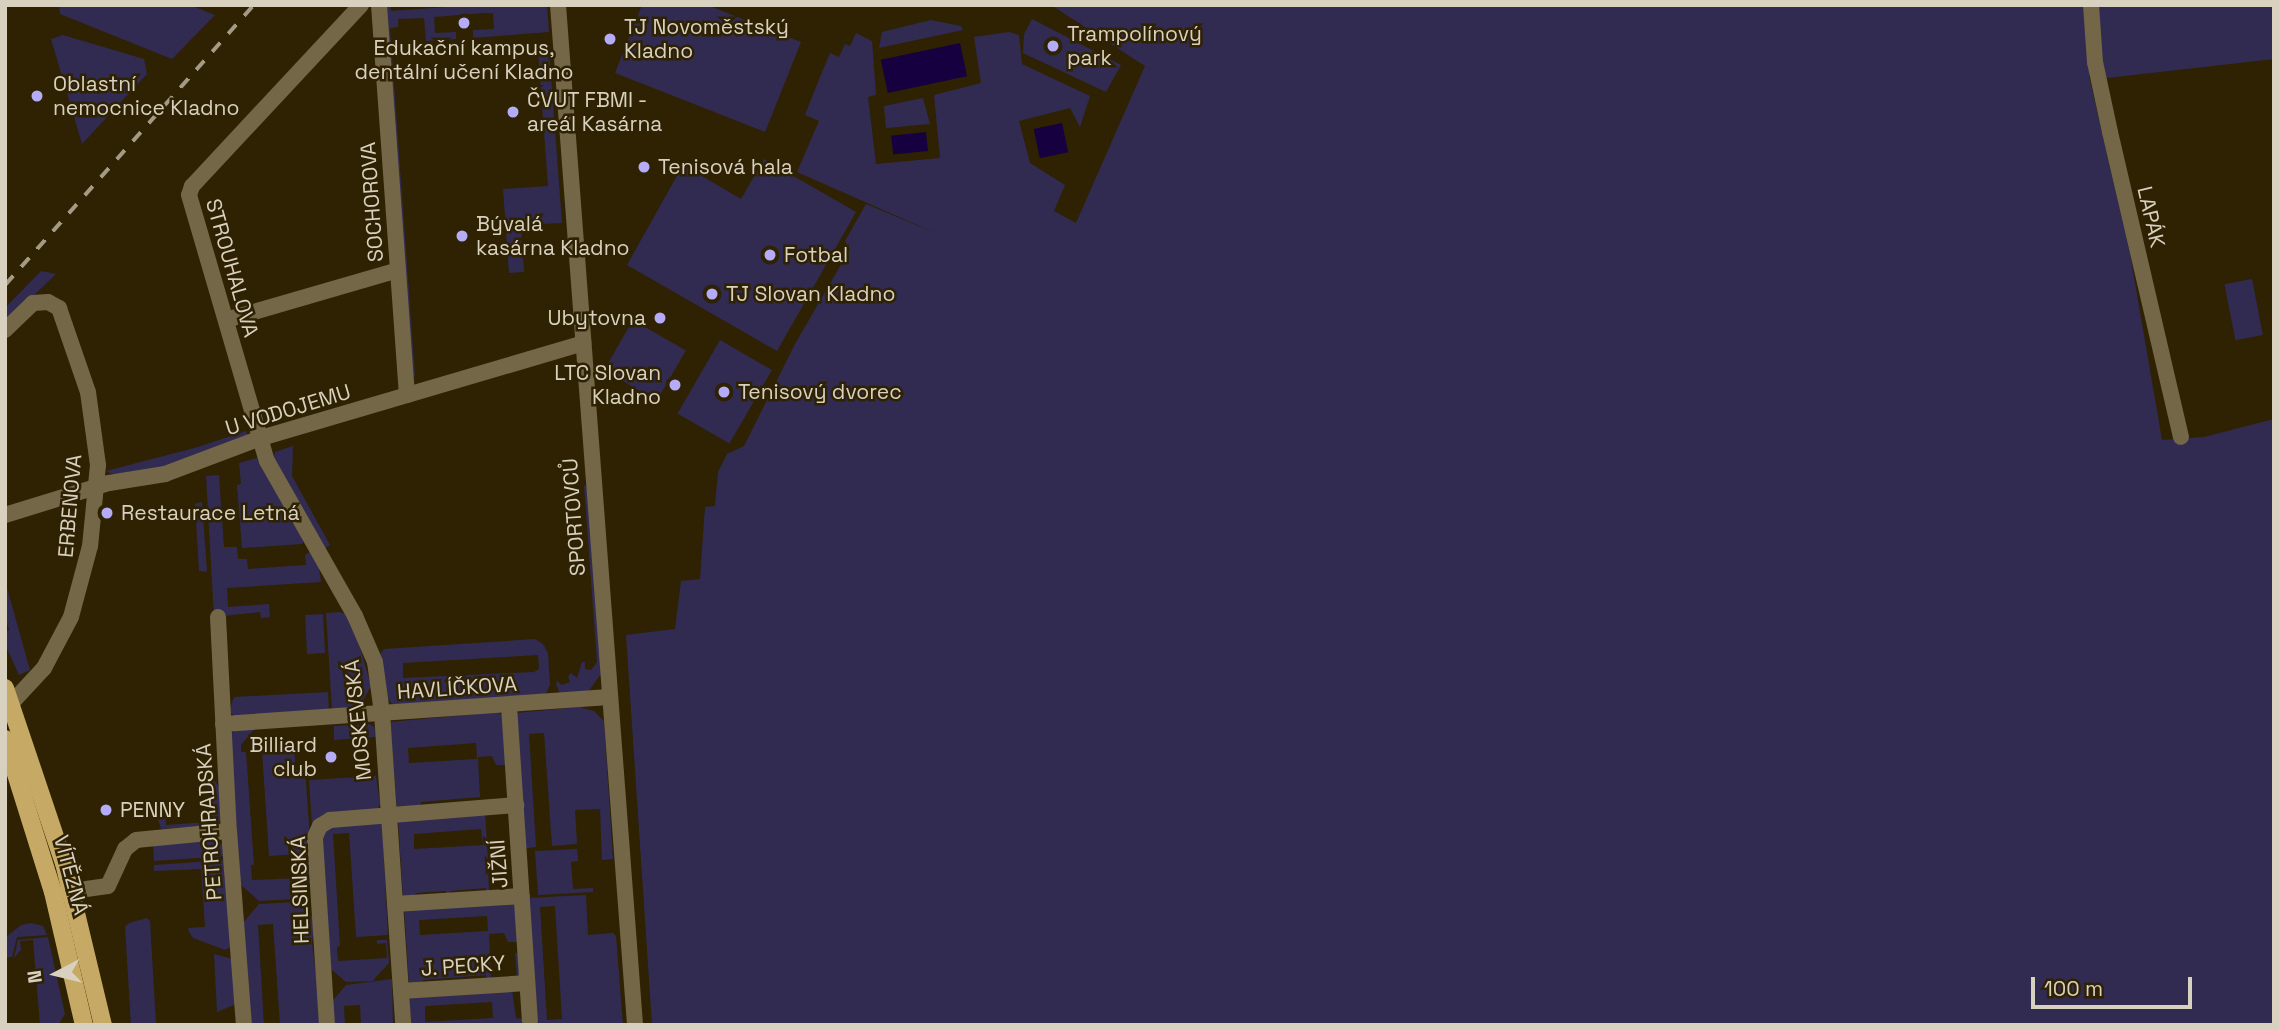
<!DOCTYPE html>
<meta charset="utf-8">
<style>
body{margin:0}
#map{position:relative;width:2279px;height:1030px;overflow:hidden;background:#2e2203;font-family:"Space Grotesk",sans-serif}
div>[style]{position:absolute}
.green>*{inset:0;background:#312b52;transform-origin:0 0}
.water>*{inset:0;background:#160040;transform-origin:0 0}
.minor>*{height:16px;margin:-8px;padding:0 8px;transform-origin:8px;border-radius:8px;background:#746747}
.major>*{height:18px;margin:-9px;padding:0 9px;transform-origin:9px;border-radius:9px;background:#c6a964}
.rail>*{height:3.5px;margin-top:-1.75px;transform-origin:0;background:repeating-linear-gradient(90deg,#a49b85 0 12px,transparent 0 24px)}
.dots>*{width:19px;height:19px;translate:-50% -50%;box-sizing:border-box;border:4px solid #2e2203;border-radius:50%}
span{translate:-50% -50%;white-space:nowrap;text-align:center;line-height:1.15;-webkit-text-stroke:5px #2e2203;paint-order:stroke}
.poi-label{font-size:21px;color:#d9d1c0}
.left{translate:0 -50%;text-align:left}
.right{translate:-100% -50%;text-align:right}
.street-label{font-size:21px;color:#d9d1c0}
.frame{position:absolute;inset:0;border:7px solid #d9d1c0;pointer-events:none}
.north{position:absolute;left:21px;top:939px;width:70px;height:70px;-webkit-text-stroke:5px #2e2203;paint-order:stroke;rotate:263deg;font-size:19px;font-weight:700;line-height:28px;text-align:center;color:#d9d1c0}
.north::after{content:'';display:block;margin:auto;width:24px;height:32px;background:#d9d1c0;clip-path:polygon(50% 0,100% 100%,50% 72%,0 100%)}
.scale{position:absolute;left:2031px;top:977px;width:161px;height:32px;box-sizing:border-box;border:4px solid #d9d1c0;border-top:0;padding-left:9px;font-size:21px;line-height:24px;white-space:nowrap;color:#d9d1c0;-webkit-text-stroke:5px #2e2203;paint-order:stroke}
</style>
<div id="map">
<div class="green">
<div style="clip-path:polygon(59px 5px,190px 5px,215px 15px,172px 59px,60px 14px)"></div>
<div style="clip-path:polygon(390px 5px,391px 11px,474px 5px,547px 5px,549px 32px,473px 38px,473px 30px,494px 29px,493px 13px,484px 13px,434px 17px,435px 33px,456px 32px,456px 39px,426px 41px,424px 18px,398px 19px,398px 27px,390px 28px,415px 376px,411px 378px,386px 7px)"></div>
<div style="clip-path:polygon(642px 5px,707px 5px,801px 42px,765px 132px,615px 73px)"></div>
<div style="clip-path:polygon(1051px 5px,2274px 5px,2274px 59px,2107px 78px,2089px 76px,2130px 254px,2162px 440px,2204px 437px,2274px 419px,2274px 1025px,652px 1025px,626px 635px,675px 629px,681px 581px,700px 579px,705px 507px,715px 506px,718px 472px,727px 454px,744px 446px,795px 344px,850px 249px,845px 241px,866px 204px,940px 235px,797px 172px,819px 121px,805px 115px,814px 92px,830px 53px,839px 57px,845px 44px,850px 46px,856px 33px,872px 41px,876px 95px,868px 97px,876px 164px,940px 158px,934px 95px,981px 83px,974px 37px,1009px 32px,1019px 35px,1022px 64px,1090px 96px,1080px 127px,1070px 108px,1019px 121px,1030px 163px,1065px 185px,1054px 211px,1076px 223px,1145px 66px)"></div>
<div style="clip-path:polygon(1032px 19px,1121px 65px,1106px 92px,1023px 53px,1024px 34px)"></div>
<div style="clip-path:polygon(931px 20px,961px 26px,963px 30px,879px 48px,882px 32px)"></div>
<div style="clip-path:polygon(63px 35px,144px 59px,147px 74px,82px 144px,51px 39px)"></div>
<div style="clip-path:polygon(549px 50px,562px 223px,521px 225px,524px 272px,509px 273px,503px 189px,548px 186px,538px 51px)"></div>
<div style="clip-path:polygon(923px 98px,930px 124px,886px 128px,884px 106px)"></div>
<div style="clip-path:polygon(764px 159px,856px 212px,777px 351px,627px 265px,683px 165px,741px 199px)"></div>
<div style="clip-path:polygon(41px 271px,56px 274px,5px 323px,5px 308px)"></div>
<div style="left:2252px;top:279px;width:57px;height:28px;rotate:79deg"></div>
<div style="left:633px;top:320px;width:61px;height:58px;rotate:30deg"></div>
<div style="left:720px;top:340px;width:60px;height:85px;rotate:30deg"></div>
<div style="clip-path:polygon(246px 431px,248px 436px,172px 467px,116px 476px,106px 471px,198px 447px)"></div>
<div style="clip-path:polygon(293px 446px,292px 476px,330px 545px,322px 550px,273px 462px,275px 452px)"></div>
<div style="clip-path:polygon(257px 458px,304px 541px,302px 544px,242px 548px,237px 485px,241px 484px,239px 463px)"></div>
<div style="clip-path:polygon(219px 475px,224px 547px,237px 547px,238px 559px,247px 559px,248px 569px,306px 565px,305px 555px,310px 552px,319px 568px,321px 582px,227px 588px,228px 607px,269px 604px,270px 617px,261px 618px,260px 612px,214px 617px,206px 476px)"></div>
<div style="clip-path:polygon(584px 485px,587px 487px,603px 671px,588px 692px,560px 694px,556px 684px,557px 681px,562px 685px,570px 682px,568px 676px,571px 673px,577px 678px,582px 662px,585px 662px,585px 669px,591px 670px,597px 662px)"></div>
<div style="clip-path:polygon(202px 502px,207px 572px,199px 571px,195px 504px)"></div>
<div style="clip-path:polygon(5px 581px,30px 670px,19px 675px,5px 644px,5px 632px,9px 630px,5px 615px)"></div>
<div style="clip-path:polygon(339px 612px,346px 614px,357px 637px,371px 686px,359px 708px,332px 711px,326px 613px)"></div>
<div style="left:323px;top:614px;width:39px;height:18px;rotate:87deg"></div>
<div style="clip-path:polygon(evenodd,535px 639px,543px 644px,548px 653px,550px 685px,545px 695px,393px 705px,385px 696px,380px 654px,384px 649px,535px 639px,538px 655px,539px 669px,534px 672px,403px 678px,403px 663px,538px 655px)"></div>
<div style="clip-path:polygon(328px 692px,329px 712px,237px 717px,229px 712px,234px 697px)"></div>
<div style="clip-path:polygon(580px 707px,594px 711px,604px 721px,613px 859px,602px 860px,600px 809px,575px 810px,577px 844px,552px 846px,544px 733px,529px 734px,536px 847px,521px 849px,516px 713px)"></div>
<div style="clip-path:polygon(evenodd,497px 712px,504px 716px,511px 765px,496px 765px,492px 756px,478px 757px,480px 797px,421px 802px,419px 810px,397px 808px,390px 722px,497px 712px,476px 743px,477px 759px,409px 763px,408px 748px,476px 743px)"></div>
<div style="clip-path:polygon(369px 724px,374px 727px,376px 737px,334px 740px,334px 726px)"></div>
<div style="clip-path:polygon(255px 728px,241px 745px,241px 752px,246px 752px,254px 865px,251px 865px,252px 880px,301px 878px,300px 862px,290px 863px,290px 859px,311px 857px,313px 880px,295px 899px,259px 901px,240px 884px,230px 736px,235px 729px)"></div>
<div style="clip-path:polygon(294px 749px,296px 770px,305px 769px,311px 853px,269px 856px,262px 751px)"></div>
<div style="clip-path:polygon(376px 776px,380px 803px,378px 809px,312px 825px,309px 780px)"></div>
<div style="clip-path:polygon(207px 780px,215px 781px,220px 789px,220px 821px,216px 825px,161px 829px,157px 816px,165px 815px,166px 825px,208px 822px)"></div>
<div style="clip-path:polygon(evenodd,485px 811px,488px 859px,497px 859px,498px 866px,488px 866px,489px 892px,517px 889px,486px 896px,486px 888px,450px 891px,450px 898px,447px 899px,446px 891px,416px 893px,410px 901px,403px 896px,398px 821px,485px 811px,481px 829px,483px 845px,414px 849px,414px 834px,481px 829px)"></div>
<div style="clip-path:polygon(382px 823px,388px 935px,356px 937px,349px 833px,333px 834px,340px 946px,337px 947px,338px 961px,387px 958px,386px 943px,377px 944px,377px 940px,387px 940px,389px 963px,376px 977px,373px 981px,346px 982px,326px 965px,318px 838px,323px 827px)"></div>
<div style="clip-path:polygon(214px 841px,224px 845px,226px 856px,154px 861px,153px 844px)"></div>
<div style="clip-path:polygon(577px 849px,578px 861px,571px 862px,573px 889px,593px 888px,593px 892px,538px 895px,535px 851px)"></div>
<div style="clip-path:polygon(226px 860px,231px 947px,225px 950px,193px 938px,189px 932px,188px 928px,205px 927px,201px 869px,154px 871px,154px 865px)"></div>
<div style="clip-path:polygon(evenodd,586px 895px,588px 935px,613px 933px,616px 936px,623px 1025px,411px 1025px,409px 994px,512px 990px,516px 1018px,532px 1020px,527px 898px,586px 895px,555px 906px,562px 1019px,547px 1020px,540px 907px,555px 906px,586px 895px,492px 1002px,493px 1018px,425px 1022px,425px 1006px,492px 1002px)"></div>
<div style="clip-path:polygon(evenodd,515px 901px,522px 942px,508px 942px,504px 933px,489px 934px,491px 978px,517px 977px,515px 953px,523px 953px,522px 977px,487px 983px,486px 975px,423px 980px,419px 987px,409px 984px,404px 909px,515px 901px,487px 916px,488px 931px,420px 935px,419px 920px,487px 916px)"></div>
<div style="clip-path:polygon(296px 902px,315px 919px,312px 942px,322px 1025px,280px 1025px,273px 924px,258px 925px,264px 1025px,249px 1025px,242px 924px,259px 904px)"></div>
<div style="clip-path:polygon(147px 918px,150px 921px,156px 1025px,131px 1025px,125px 927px,129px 923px)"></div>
<div style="clip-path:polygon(31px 923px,43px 926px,47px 935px,17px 937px,12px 957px,5px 958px,5px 938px,21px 925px)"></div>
<div style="clip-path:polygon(48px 937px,65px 1014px,58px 1025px,40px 1025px,33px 940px,20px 941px,21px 950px,14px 958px,18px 940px)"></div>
<div style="clip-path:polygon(214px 954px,233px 959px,236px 1004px,217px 1012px)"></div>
<div style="clip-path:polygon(392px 979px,393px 1025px,361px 1025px,360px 1005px,344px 1006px,345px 1025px,330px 1025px,329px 1005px,346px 985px)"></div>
</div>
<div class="water">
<div style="left:960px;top:43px;width:34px;height:81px;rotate:78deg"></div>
<div style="left:1062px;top:123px;width:30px;height:29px;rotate:78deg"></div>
<div style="left:926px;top:132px;width:19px;height:35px;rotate:84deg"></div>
</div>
<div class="minor">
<div style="left:361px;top:5px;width:248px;rotate:133deg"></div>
<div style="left:192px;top:186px;width:9px;rotate:108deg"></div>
<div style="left:189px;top:195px;width:277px;rotate:73.7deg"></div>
<div style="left:267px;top:461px;width:178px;rotate:60.4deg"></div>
<div style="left:355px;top:616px;width:50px;rotate:66.5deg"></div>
<div style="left:375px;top:662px;width:51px;rotate:82.2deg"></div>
<div style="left:382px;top:713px;width:313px;rotate:86.1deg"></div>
<div style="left:379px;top:5px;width:391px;rotate:85.9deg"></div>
<div style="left:558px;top:5px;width:1023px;rotate:85.68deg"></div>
<div style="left:2091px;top:5px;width:57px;rotate:86deg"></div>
<div style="left:2095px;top:62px;width:72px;rotate:77.9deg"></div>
<div style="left:2110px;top:132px;width:313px;rotate:76.9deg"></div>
<div style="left:226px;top:320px;width:179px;rotate:-16.2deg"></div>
<div style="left:5px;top:330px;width:39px;rotate:-44deg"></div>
<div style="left:33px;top:303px;width:15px;rotate:-4deg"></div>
<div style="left:48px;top:302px;width:13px;rotate:29deg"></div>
<div style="left:59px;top:308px;width:89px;rotate:71deg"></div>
<div style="left:88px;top:392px;width:74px;rotate:82.2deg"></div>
<div style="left:98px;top:465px;width:81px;rotate:95.6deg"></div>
<div style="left:90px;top:546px;width:73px;rotate:105deg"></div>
<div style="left:71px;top:617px;width:58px;rotate:117.9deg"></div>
<div style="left:44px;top:668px;width:57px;rotate:132.9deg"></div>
<div style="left:5px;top:515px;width:109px;rotate:-17.1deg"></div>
<div style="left:109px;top:483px;width:57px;rotate:-9.1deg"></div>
<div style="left:165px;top:474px;width:103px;rotate:-20.6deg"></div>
<div style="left:261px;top:438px;width:336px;rotate:-16.4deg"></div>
<div style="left:218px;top:617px;width:214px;rotate:87.1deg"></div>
<div style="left:229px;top:831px;width:195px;rotate:85.6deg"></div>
<div style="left:509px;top:706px;width:315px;rotate:86.2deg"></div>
<div style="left:223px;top:724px;width:387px;rotate:-4deg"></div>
<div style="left:72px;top:891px;width:36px;rotate:-8deg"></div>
<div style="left:108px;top:886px;width:41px;rotate:-65.3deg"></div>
<div style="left:125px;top:849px;width:14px;rotate:-39deg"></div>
<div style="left:136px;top:840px;width:93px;rotate:-5.5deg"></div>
<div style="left:395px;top:904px;width:127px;rotate:-3.6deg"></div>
<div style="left:401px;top:991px;width:126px;rotate:-3.6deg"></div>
<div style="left:327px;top:1025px;width:188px;rotate:-93.7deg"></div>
<div style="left:315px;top:837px;width:12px;rotate:-66deg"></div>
<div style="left:320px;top:826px;width:12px;rotate:-31deg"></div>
<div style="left:330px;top:820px;width:187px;rotate:-4.6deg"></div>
</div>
<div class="major">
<div style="left:5px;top:688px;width:185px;rotate:71.4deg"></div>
<div style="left:64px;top:863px;width:167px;rotate:76.5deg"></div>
<div style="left:5px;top:739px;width:160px;rotate:72.6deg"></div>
<div style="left:53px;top:892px;width:137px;rotate:76.9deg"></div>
</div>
<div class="rail">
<div style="left:5px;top:285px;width:375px;rotate:-48.4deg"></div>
</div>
<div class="dots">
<div style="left:464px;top:23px;background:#b5acf8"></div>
<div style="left:610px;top:39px;background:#b5acf8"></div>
<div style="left:1053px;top:46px;background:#b5acf8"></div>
<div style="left:37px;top:96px;background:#b5acf8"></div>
<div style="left:513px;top:112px;background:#b5acf8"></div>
<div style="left:644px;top:167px;background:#b5acf8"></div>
<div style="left:462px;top:236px;background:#b5acf8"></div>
<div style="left:770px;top:255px;background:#b5acf8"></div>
<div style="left:712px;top:294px;background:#b5acf8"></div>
<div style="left:660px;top:318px;background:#b5acf8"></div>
<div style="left:675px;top:385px;background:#b5acf8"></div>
<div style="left:724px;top:392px;background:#b5acf8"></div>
<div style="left:107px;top:513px;background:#b5acf8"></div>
<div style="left:331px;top:757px;background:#b5acf8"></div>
<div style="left:106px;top:810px;background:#b5acf8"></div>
</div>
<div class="poi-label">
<span class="left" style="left:624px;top:39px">TJ Novoměstský<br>Kladno</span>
<span class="left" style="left:1067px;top:46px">Trampolínový<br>park</span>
<span style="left:464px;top:60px">Edukační kampus,<br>dentální učení Kladno</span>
<span class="left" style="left:53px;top:96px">Oblastní<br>nemocnice Kladno</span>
<span class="left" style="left:527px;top:112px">ČVUT FBMI -<br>areál Kasárna</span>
<span class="left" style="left:658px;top:167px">Tenisová hala</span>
<span class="left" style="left:476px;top:236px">Bývalá<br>kasárna Kladno</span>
<span class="left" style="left:784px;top:255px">Fotbal</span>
<span class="left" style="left:726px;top:294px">TJ Slovan Kladno</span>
<span class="right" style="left:646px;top:318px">Ubytovna</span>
<span class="right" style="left:661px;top:385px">LTC Slovan<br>Kladno</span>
<span class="left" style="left:738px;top:392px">Tenisový dvorec</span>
<span class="left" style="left:121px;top:513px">Restaurace Letná</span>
<span class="right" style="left:317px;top:757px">Billiard<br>club</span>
<span class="left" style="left:120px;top:810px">PENNY</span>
</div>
<div class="street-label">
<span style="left:372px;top:202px;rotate:-94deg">SOCHOROVA</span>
<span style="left:2151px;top:217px;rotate:77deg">LAPÁK</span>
<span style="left:232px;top:268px;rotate:74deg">STROUHALOVA</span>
<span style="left:288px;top:410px;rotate:-17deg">U VODOJEMU</span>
<span style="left:70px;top:506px;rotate:-85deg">ERBENOVA</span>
<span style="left:574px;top:517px;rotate:-94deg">SPORTOVCŮ</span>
<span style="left:457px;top:688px;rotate:-4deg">HAVLÍČKOVA</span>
<span style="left:358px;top:720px;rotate:-96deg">MOSKEVSKÁ</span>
<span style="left:209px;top:822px;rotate:-94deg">PETROHRADSKÁ</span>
<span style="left:499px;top:864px;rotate:-94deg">JIŽNÍ</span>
<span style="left:71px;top:875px;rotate:75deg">VÍTĚZNÁ</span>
<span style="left:300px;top:890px;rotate:-92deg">HELSINSKÁ</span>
<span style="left:463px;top:966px;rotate:-4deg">J. PECKY</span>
</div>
<div class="frame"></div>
<div class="north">N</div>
<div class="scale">100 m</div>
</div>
